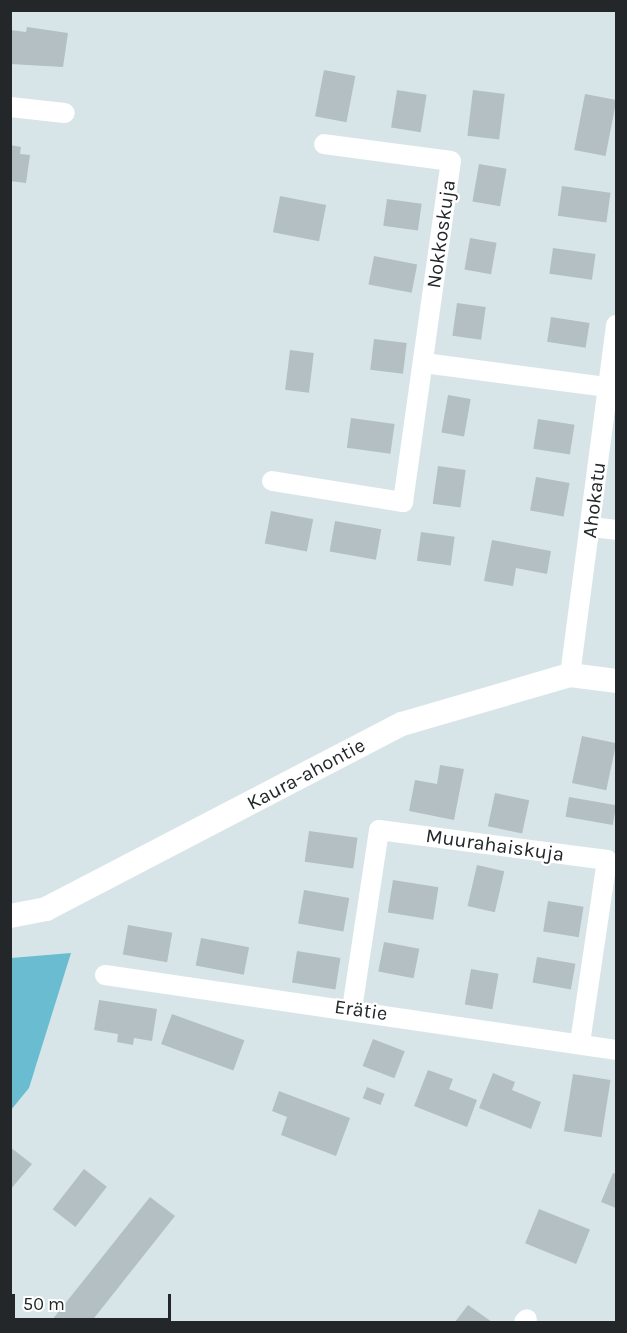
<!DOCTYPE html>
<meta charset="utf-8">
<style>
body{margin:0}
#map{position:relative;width:627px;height:1333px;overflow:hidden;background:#d8e5e8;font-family:Karla,sans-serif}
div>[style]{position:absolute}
.forest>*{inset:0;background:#6abdd1}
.building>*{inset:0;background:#b3bfc3;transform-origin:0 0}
.minor>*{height:20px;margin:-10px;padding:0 10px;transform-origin:10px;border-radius:10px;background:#fff}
.tertiary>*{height:24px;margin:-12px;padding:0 12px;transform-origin:12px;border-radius:12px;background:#fff}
span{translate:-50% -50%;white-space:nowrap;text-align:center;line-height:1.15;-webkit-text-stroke:4.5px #fff;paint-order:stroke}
.street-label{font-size:20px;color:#232729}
.frame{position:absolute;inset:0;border:12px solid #232729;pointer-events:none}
.scale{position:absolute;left:12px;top:1294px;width:159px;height:27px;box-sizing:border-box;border:3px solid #232729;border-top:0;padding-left:8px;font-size:18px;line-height:21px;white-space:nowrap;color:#232729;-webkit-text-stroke:4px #fff;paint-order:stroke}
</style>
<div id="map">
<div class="forest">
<div style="clip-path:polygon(71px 953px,29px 1088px,11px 1110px,11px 958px)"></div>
</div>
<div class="building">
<div style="clip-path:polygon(27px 27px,68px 33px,63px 67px,10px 64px,10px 30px,26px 32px)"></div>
<div style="left:324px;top:70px;width:32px;height:47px;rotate:11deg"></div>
<div style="left:397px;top:90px;width:30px;height:38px;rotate:9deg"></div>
<div style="left:473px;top:90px;width:32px;height:46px;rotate:7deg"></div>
<div style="left:585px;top:94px;width:32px;height:57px;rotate:11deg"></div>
<div style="clip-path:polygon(10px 145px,21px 147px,20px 154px,30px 155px,26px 183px,10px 181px)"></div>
<div style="left:479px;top:164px;width:28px;height:38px;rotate:10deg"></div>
<div style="left:562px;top:186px;width:49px;height:30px;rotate:8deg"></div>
<div style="left:280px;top:196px;width:47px;height:37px;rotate:11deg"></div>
<div style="left:387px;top:199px;width:35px;height:27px;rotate:8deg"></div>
<div style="left:470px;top:238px;width:27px;height:32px;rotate:10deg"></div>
<div style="left:553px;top:248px;width:43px;height:26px;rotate:8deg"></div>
<div style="left:374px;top:256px;width:44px;height:29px;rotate:11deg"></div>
<div style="left:457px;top:303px;width:29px;height:33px;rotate:8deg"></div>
<div style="left:551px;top:317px;width:39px;height:25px;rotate:9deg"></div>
<div style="left:374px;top:339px;width:33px;height:31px;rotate:7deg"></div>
<div style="left:290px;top:350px;width:24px;height:40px;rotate:7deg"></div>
<div style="left:448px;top:395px;width:23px;height:38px;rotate:10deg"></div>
<div style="left:351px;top:418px;width:44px;height:30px;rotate:8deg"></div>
<div style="left:538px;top:419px;width:37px;height:30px;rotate:9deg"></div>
<div style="left:438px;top:466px;width:28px;height:38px;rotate:8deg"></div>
<div style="left:536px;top:477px;width:34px;height:34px;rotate:10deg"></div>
<div style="left:271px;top:511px;width:43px;height:33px;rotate:11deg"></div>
<div style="left:335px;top:521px;width:47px;height:31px;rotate:10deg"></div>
<div style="left:421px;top:532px;width:34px;height:29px;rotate:8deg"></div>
<div style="clip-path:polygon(492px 540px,551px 551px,547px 574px,516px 568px,513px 586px,484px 581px)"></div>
<div style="left:582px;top:736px;width:35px;height:48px;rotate:12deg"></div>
<div style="clip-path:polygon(440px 765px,464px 769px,454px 820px,409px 811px,415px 780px,437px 784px)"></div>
<div style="left:495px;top:793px;width:35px;height:34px;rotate:12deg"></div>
<div style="left:569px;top:797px;width:48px;height:20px;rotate:10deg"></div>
<div style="left:309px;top:831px;width:49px;height:31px;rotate:8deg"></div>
<div style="left:477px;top:865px;width:28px;height:42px;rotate:13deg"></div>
<div style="left:393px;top:880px;width:46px;height:33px;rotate:9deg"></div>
<div style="left:304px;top:890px;width:46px;height:34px;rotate:10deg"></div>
<div style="left:548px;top:901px;width:36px;height:31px;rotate:9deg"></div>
<div style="left:128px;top:925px;width:45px;height:30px;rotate:10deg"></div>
<div style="left:201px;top:938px;width:49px;height:28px;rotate:11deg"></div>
<div style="left:384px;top:942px;width:36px;height:30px;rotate:11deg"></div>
<div style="left:297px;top:951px;width:44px;height:32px;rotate:9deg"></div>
<div style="left:537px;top:957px;width:39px;height:26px;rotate:10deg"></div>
<div style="left:471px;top:969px;width:28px;height:36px;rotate:10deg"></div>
<div style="clip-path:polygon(99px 1000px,157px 1009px,152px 1041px,134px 1038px,133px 1045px,117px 1042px,118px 1034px,94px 1030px)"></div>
<div style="left:172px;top:1014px;width:77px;height:32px;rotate:20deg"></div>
<div style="left:373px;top:1039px;width:34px;height:29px;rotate:21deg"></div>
<div style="clip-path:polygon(428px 1070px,453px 1079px,449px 1089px,477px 1100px,467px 1127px,414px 1106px)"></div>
<div style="clip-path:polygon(493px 1073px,515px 1082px,512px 1090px,541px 1102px,531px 1129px,479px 1108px)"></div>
<div style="left:573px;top:1074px;width:38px;height:58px;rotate:9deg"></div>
<div style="left:367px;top:1087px;width:19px;height:12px;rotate:21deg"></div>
<div style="clip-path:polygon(279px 1091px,350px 1118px,336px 1156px,281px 1135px,287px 1117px,272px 1111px)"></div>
<div style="clip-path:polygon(10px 1147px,32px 1164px,10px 1190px)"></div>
<div style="left:84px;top:1169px;width:29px;height:51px;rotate:38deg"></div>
<div style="clip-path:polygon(613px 1173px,616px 1174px,616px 1208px,601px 1202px)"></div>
<div style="clip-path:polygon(150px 1197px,175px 1216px,91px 1322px,55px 1322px,52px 1320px)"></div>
<div style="left:539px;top:1209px;width:55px;height:37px;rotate:22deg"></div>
<div style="clip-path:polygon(468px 1305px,492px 1322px,455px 1322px)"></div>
</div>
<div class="minor">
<div style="left:10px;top:107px;width:55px;rotate:6.2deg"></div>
<div style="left:424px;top:363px;width:185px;rotate:7.5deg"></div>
<div style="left:272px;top:481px;width:133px;rotate:9.1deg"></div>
<div style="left:403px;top:502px;width:344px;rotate:-82deg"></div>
<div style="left:451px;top:161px;width:128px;rotate:-172.4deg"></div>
<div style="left:592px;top:527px;width:24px;rotate:7deg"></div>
<div style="left:570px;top:675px;width:353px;rotate:-82.5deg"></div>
<div style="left:105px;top:975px;width:516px;rotate:8.35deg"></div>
<div style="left:352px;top:1009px;width:181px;rotate:-81.4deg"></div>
<div style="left:379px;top:830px;width:230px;rotate:7.5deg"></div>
<div style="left:607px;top:860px;width:184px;rotate:98.4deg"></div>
<div style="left:524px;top:1322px;width:4px;rotate:-45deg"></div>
</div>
<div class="tertiary">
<div style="left:10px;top:916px;width:37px;rotate:-11deg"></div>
<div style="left:46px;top:909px;width:401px;rotate:-27.5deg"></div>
<div style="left:402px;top:724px;width:175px;rotate:-16.3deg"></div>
<div style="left:570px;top:675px;width:46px;rotate:7.4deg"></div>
</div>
<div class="street-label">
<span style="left:441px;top:234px;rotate:-82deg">Nokkoskuja</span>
<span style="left:594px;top:500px;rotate:-83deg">Ahokatu</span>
<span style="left:306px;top:774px;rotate:-28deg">Kaura-ahontie</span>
<span style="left:495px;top:845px;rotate:8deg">Muurahaiskuja</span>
<span style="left:361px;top:1010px;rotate:8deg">Erätie</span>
</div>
<div class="frame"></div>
<div class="scale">50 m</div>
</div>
